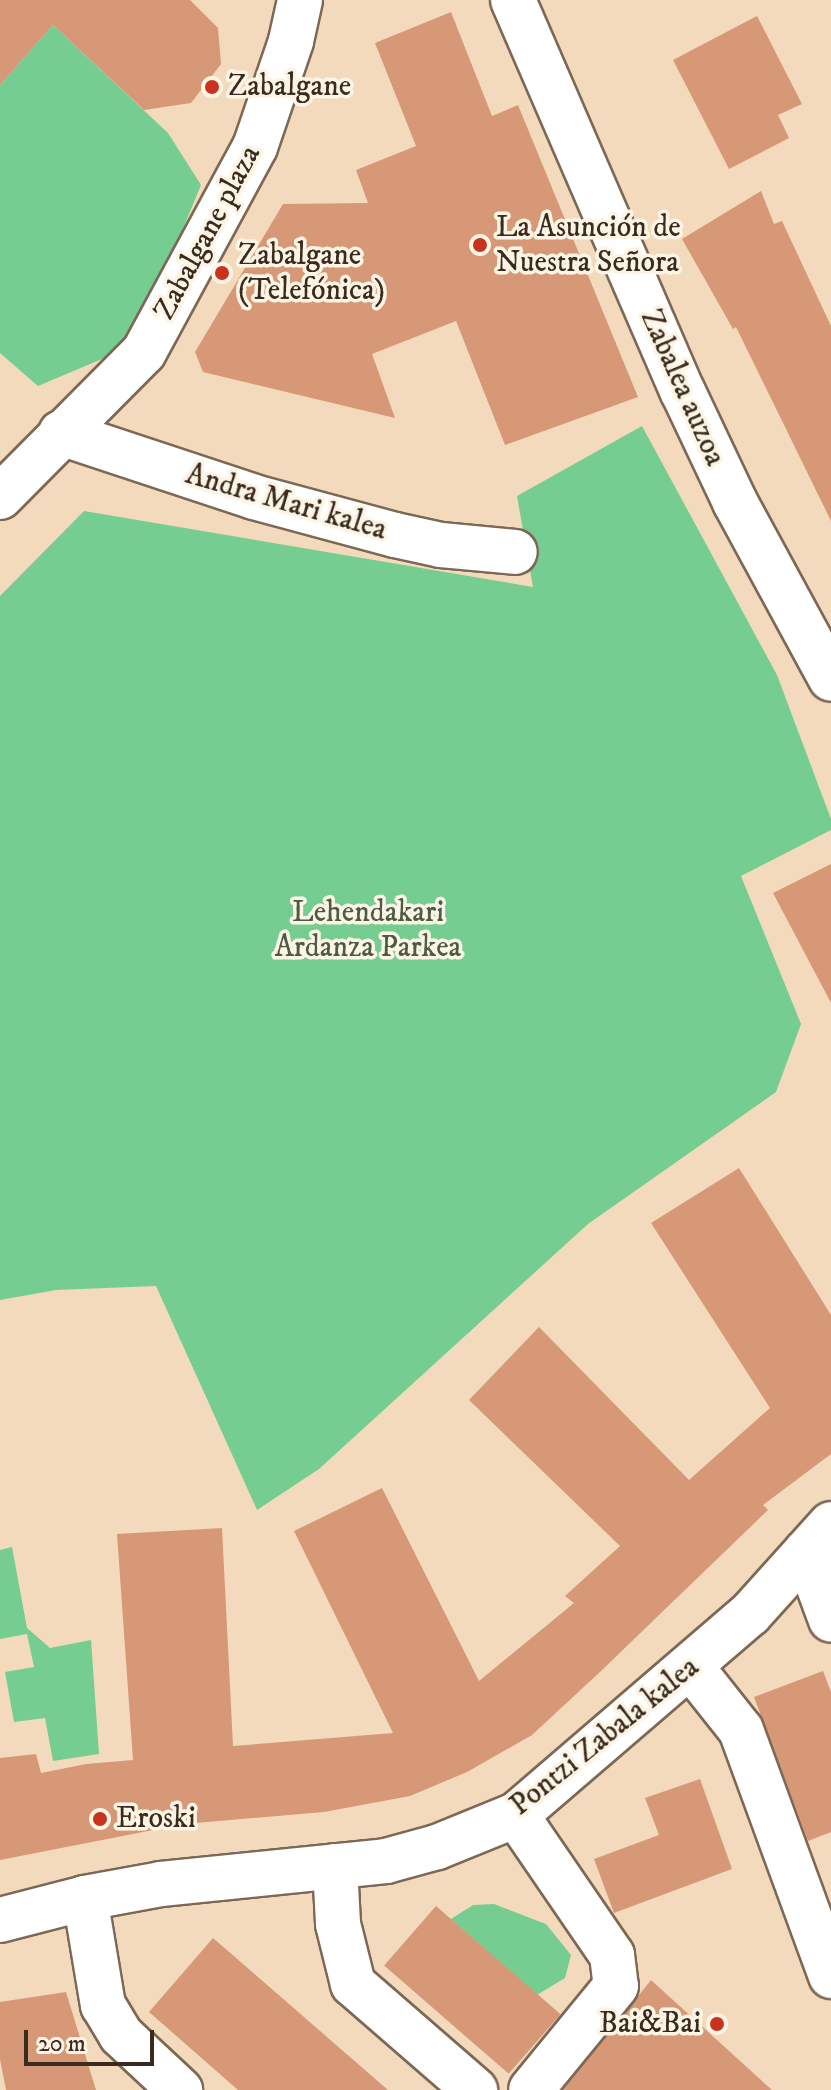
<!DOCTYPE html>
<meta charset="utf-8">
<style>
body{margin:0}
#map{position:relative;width:831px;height:2090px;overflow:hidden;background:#f4dabc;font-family:"IM FELL DW Pica",serif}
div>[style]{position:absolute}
.green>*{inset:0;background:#75cd92}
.building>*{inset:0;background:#d79877;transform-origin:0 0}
.roads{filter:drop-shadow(2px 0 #7c6855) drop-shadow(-2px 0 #7c6855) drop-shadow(0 2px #7c6855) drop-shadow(0 -2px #7c6855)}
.minor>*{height:44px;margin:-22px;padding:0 22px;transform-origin:22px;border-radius:22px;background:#fff}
.dots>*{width:22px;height:22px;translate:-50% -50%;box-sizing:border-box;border:4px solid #fcf5e5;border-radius:50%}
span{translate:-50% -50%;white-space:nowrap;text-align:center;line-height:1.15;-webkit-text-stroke:7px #fcf5e5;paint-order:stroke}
.poi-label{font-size:30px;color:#3b2a1e}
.left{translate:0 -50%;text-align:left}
.right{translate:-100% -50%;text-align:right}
.street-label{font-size:30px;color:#3b2a1e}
.park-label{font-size:30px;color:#4c5b41}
.scale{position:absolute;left:24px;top:2030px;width:130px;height:36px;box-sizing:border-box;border:4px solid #3b2a1e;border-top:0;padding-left:10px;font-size:24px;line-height:28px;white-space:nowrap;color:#3b2a1e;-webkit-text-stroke:6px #fcf5e5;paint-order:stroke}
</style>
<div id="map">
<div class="green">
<div style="clip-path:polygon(53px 25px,168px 133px,201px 185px,135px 345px,38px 386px,0 353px,0 85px)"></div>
<div style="clip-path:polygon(642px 426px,777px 675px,831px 819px,831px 830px,741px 876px,801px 1024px,776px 1092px,588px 1224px,319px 1469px,257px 1510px,156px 1286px,56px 1290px,0 1300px,0 596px,84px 511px,533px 587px,517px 496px)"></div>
<div style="clip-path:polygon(12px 1547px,27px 1628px,50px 1648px,91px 1640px,99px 1754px,53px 1761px,45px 1718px,14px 1722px,5px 1672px,34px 1667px,27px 1634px,0 1639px,0 1550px)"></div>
<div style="clip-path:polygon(494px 1904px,546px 1924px,571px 1955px,565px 1978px,537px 1995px,451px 1919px,473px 1905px)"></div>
</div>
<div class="building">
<div style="clip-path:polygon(0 0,190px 0,218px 28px,221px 64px,191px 103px,144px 110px,53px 25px,0 85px)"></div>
<div style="clip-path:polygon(451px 12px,492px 116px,518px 105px,638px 397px,505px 445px,456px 321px,372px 354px,395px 418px,203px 372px,195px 352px,283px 204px,368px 203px,356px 170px,416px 146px,375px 43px)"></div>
<div style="clip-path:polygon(757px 16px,802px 104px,778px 115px,789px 138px,729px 169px,673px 60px)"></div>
<div style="clip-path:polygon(761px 191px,774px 224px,782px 221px,831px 326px,831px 521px,736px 327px,733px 329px,682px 239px)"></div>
<div style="clip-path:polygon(831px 864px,831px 1003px,773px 893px)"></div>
<div style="clip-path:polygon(739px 1168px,831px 1315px,831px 1454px,763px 1505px,768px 1510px,601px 1671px,532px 1735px,467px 1772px,410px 1796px,324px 1812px,184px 1824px,0 1860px,0 1758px,36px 1754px,41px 1773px,86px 1764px,133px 1760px,117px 1534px,222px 1528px,233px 1746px,393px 1733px,294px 1531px,382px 1488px,479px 1681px,574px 1603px,565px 1596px,620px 1546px,469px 1400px,539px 1327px,689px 1480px,770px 1408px,651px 1223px)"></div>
<div style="clip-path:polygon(823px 1671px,831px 1692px,831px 1832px,808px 1841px,754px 1697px)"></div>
<div style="clip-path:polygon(700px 1779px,732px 1869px,614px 1913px,594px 1859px,659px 1835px,645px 1798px)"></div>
<div style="left:436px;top:1906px;width:165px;height:79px;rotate:41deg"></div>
<div style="clip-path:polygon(213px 1938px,388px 2090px,238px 2090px,149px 2012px)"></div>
<div style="clip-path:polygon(651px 1980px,772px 2090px,563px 2090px)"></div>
<div style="clip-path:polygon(66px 1992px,96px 2090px,6px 2090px,0 2059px,0 2002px)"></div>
</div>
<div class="roads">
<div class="minor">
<div style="left:513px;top:0;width:427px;rotate:66.6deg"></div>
<div style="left:683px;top:392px;width:122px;rotate:64.7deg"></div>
<div style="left:735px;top:502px;width:201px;rotate:61.5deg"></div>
<div style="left:61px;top:433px;width:203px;rotate:18.3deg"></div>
<div style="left:254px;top:497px;width:146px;rotate:15.1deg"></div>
<div style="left:395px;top:535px;width:47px;rotate:12.3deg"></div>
<div style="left:441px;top:545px;width:74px;rotate:5.4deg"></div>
<div style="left:0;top:497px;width:204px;rotate:-45.2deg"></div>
<div style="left:144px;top:352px;width:233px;rotate:-61.6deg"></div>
<div style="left:255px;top:147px;width:112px;rotate:-71.2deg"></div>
<div style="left:291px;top:41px;width:42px;rotate:-77.6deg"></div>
<div style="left:806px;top:1552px;width:72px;rotate:69.8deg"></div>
<div style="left:691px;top:1667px;width:80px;rotate:51.6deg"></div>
<div style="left:741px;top:1730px;width:262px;rotate:69.9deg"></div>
<div style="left:516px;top:1815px;width:170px;rotate:55.6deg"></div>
<div style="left:612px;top:1955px;width:31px;rotate:83deg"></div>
<div style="left:616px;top:1986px;width:134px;rotate:129.3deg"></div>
<div style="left:335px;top:1866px;width:58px;rotate:87deg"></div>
<div style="left:338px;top:1924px;width:62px;rotate:76deg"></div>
<div style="left:353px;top:1984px;width:162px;rotate:41deg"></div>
<div style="left:85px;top:1898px;width:109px;rotate:80.5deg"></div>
<div style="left:103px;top:2005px;width:35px;rotate:59deg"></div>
<div style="left:121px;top:2035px;width:81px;rotate:43deg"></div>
<div style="left:0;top:1920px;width:88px;rotate:-14.5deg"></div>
<div style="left:85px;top:1898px;width:77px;rotate:-10.4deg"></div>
<div style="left:161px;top:1884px;width:226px;rotate:-5.8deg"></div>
<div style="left:386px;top:1861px;width:53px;rotate:-15.4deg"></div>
<div style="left:437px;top:1847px;width:85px;rotate:-22.1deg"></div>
<div style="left:516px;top:1815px;width:308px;rotate:-40.7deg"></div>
<div style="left:750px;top:1614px;width:121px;rotate:-48deg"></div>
</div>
</div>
<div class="dots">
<div style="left:212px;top:87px;background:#c8321e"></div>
<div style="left:480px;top:245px;background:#c8321e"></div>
<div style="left:222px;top:273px;background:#c8321e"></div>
<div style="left:100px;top:1819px;background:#c8321e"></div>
<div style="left:717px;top:2024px;background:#c8321e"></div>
</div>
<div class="poi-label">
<span class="left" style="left:228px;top:87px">Zabalgane</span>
<span class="left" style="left:496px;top:245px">La Asunción de<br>Nuestra Señora</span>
<span class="left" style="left:238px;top:273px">Zabalgane<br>(Telefónica)</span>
<span class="left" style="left:116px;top:1819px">Eroski</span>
<span class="right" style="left:701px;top:2024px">Bai&amp;Bai</span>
</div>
<div class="street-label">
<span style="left:208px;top:233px;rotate:-62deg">Zabalgane plaza</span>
<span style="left:682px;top:388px;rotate:66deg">Zabalea auzoa</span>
<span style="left:286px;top:503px;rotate:16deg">Andra Mari kalea</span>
<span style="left:605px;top:1737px;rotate:-39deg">Pontzi Zabala kalea</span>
</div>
<div class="park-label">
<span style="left:368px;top:930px">Lehendakari<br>Ardanza Parkea</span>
</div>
<div class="scale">20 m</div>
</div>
